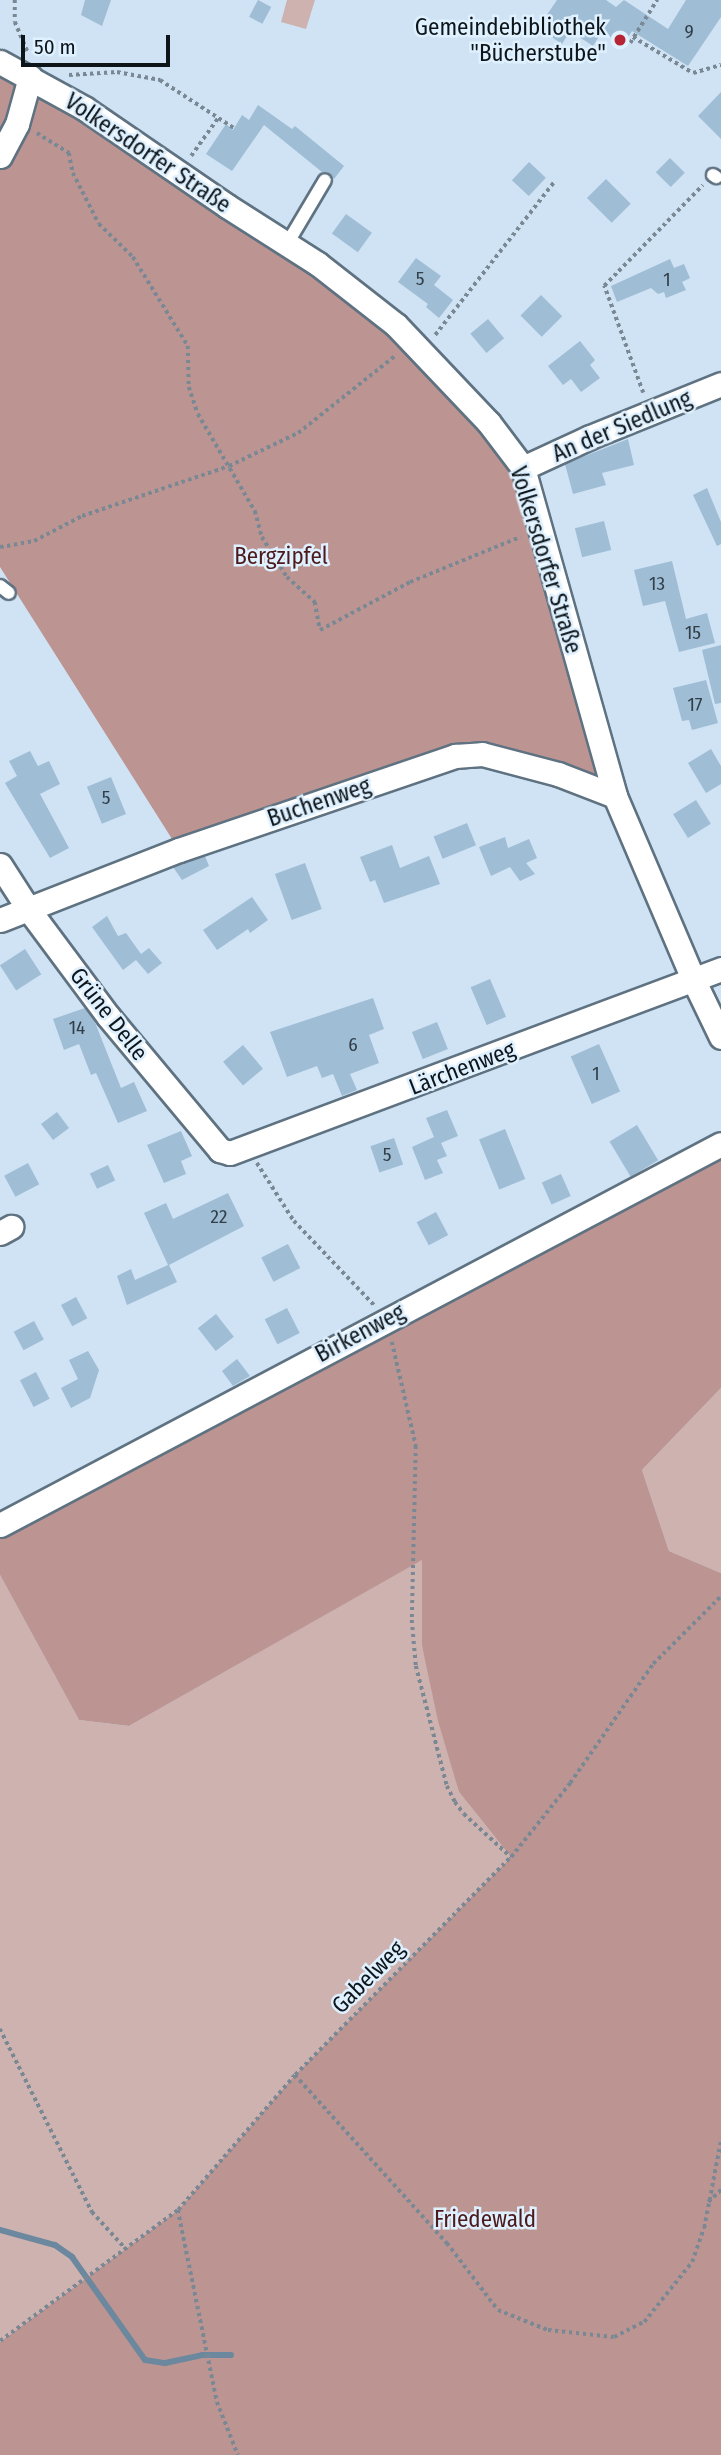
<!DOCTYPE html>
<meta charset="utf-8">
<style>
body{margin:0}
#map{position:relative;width:721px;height:2455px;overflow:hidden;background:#cfe3f4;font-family:"Fira Sans Condensed",sans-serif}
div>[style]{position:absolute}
.green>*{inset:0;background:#cdb2b0}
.forest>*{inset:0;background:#bc9593}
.stream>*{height:6px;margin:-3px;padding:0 3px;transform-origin:3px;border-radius:3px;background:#6b889e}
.building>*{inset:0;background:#9fbdd5;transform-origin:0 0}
.path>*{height:3.5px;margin-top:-1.75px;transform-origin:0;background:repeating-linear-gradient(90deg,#7a8894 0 3.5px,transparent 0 7px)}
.roads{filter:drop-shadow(2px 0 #5f7281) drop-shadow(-2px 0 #5f7281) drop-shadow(0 2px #5f7281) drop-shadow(0 -2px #5f7281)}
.service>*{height:12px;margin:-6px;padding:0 6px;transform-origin:6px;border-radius:6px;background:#fff}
.minor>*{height:23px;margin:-11.5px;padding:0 11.5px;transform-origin:11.5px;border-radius:11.5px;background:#fff}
.dots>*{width:19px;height:19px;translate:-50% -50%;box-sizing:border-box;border:4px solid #dff0fe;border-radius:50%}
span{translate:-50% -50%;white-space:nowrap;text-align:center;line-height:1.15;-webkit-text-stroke:5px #dff0fe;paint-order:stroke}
.number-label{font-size:19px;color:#323f49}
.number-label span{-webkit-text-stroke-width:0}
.poi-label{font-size:23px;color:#0d151a}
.right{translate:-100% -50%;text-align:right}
.street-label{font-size:23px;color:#0d151a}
.park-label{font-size:23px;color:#4d1a1b}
.scale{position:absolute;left:21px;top:35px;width:149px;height:32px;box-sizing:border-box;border:4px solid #0d151a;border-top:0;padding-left:9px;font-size:21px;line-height:24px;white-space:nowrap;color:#0d151a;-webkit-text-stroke:5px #dff0fe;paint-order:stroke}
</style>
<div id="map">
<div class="green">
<div style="clip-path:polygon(287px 0,315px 0,306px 29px,281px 22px)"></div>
<div style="clip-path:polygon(721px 1388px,721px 1573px,669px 1551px,642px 1470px)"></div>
<div style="clip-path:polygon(423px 1559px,422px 1646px,459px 1792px,511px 1857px,295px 2075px,178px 2210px,0 2342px,0 1575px,79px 1720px,129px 1726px)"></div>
</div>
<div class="forest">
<div style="clip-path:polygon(0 62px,406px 333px,523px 468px,615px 796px,482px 754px,179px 850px,0 567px)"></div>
<div style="clip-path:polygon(721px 1147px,721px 1388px,642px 1470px,669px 1551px,721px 1573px,721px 2455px,0 2455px,0 2342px,178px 2210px,295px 2075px,511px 1857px,459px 1792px,438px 1721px,422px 1646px,422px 1560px,129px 1726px,79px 1720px,0 1575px,0 1532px)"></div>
</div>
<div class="stream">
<div style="left:0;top:2230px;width:57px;rotate:15.3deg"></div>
<div style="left:55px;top:2245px;width:21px;rotate:35deg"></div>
<div style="left:72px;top:2257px;width:126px;rotate:54.7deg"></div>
<div style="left:145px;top:2360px;width:20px;rotate:9deg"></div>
<div style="left:165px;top:2363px;width:38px;rotate:-12deg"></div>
<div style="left:202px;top:2355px;width:29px"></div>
</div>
<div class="building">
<div style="clip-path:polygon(85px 0,111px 0,102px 26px,81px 15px)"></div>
<div style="left:258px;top:0;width:15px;height:19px;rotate:28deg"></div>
<div style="clip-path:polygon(557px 0,606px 0,616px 7px,624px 0,668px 29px,686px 0,721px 0,721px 17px,688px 66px,632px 31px,623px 45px,602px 32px,593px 46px,570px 31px,562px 44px,538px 28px)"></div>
<div style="clip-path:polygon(721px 92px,721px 139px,698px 116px)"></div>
<div style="clip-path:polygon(258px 105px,292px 129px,295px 126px,344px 166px,334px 179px,330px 173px,322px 172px,264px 125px,232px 171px,206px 154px,226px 124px,233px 130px,242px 115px,249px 120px)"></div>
<div style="left:670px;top:158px;width:21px;height:20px;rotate:45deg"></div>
<div style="left:529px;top:162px;width:23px;height:25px;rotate:43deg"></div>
<div style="left:606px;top:179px;width:35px;height:27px;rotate:45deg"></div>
<div style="left:346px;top:214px;width:32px;height:24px;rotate:36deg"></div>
<div style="clip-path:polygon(416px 258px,441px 276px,434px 285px,453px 300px,439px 318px,426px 307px,428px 304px,398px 282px)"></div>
<div style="clip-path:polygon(670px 259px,674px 268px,684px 264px,690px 278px,682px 282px,686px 290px,666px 298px,664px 292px,658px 294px,651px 288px,617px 302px,611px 286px)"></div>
<div style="left:541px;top:295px;width:30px;height:29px;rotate:45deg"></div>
<div style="left:488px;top:319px;width:25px;height:23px;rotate:50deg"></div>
<div style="clip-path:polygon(580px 341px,595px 360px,590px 365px,600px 378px,581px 392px,571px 379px,563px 385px,548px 366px)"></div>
<div style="clip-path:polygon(628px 439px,634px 465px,602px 473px,606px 485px,573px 494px,565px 464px)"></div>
<div style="clip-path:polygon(707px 488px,721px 522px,721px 544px,717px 546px,693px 495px)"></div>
<div style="left:604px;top:521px;width:30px;height:30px;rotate:76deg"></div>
<div style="clip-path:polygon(672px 561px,686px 619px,707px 613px,715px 643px,679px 652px,665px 601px,643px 606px,634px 570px)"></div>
<div style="clip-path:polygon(721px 645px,721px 703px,715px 704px,702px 650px)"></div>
<div style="clip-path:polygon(706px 680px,718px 723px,692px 730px,689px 720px,682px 721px,673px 688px)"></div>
<div style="clip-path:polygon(711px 749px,721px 766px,721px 784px,706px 793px,688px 763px)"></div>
<div style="clip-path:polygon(30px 751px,38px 766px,49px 761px,60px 784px,40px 794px,69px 848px,50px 858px,5px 783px,17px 776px,9px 761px)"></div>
<div style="left:111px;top:777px;width:40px;height:26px;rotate:68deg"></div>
<div style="left:696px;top:800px;width:28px;height:27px;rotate:58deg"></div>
<div style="left:467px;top:823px;width:24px;height:36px;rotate:68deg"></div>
<div style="clip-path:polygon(505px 837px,508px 848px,529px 839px,537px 858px,526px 863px,535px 874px,520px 881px,510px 867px,491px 876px,479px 847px)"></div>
<div style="clip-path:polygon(392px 845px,400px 868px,429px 856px,440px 884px,384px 903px,375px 880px,370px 882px,360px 857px)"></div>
<div style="clip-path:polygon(205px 856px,209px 866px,182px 880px,173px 867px)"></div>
<div style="left:305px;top:863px;width:49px;height:32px;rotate:70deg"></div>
<div style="clip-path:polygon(252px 897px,268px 920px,250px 933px,248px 929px,217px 950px,203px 930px)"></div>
<div style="clip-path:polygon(107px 916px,118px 936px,126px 933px,141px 954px,149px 948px,162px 963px,148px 974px,136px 960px,123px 970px,92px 927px)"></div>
<div style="left:25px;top:949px;width:30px;height:30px;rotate:57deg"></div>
<div style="left:490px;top:979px;width:41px;height:21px;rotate:67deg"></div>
<div style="clip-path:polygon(373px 998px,384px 1029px,369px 1035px,379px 1063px,350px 1074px,357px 1090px,342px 1096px,333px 1074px,322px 1078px,317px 1066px,287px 1077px,270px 1032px)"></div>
<div style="clip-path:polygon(85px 1008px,94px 1020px,121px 1088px,134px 1082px,147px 1111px,118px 1123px,96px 1073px,91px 1075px,79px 1044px,64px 1050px,53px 1019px)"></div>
<div style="left:437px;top:1022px;width:29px;height:27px;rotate:68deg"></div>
<div style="left:599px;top:1044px;width:52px;height:31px;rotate:66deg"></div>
<div style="left:243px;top:1045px;width:31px;height:26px;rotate:50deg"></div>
<div style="clip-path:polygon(447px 1110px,458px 1136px,441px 1143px,447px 1156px,437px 1160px,443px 1173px,425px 1180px,412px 1147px,434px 1137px,426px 1118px)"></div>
<div style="left:57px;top:1112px;width:20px;height:20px;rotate:53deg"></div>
<div style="left:637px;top:1125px;width:41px;height:32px;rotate:59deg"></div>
<div style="left:505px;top:1129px;width:54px;height:28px;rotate:68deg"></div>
<div style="clip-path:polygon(181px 1131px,192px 1156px,181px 1161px,186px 1174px,164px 1183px,147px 1145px)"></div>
<div style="left:394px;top:1138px;width:28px;height:25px;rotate:71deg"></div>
<div style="left:28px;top:1163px;width:24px;height:27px;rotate:62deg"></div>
<div style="left:108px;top:1165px;width:17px;height:20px;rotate:65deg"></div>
<div style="left:561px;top:1174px;width:24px;height:21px;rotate:66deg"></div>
<div style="clip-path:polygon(228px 1193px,244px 1226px,169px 1265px,177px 1282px,127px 1305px,117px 1276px,131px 1269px,135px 1280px,168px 1265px,144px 1213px,166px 1203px,173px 1219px)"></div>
<div style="left:436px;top:1212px;width:26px;height:22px;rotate:62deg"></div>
<div style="left:288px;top:1244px;width:27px;height:30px;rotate:63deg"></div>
<div style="left:76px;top:1297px;width:24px;height:17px;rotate:62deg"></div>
<div style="left:287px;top:1308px;width:28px;height:25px;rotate:63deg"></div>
<div style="left:216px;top:1314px;width:29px;height:23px;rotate:52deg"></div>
<div style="left:34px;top:1321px;width:21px;height:23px;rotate:62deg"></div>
<div style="clip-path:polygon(88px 1351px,99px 1370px,90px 1398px,71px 1408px,61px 1388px,78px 1379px,69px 1360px)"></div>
<div style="clip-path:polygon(237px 1359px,250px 1376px,233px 1386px,222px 1371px)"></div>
<div style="left:36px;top:1372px;width:30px;height:18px;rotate:63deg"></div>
</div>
<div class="path">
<div style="left:15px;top:0;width:22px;rotate:90deg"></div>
<div style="left:15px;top:22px;width:33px;rotate:67deg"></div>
<div style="left:633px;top:37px;width:70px;rotate:31deg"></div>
<div style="left:693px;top:73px;width:29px;rotate:-16deg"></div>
<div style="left:630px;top:43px;width:51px;rotate:-57.9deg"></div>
<div style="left:69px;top:75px;width:48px;rotate:-3.6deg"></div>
<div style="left:117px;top:72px;width:44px;rotate:10.5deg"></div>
<div style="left:160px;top:80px;width:88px;rotate:33deg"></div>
<div style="left:37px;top:133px;width:38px;rotate:32deg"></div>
<div style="left:69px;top:153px;width:20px;rotate:79deg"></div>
<div style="left:73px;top:173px;width:57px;rotate:63deg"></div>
<div style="left:99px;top:224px;width:47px;rotate:44.1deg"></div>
<div style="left:133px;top:257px;width:105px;rotate:58.3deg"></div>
<div style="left:188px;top:346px;width:41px;rotate:88.6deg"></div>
<div style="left:189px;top:387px;width:28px;rotate:72deg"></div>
<div style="left:198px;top:414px;width:113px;rotate:59.6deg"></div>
<div style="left:255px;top:511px;width:27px;rotate:75deg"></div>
<div style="left:262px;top:537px;width:47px;rotate:58deg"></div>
<div style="left:287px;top:577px;width:38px;rotate:42deg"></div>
<div style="left:315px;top:602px;width:28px;rotate:80deg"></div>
<div style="left:320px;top:630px;width:102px;rotate:-28.1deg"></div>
<div style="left:410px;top:582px;width:119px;rotate:-22.2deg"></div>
<div style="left:191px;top:156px;width:47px;rotate:-54.6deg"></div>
<div style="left:435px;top:335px;width:194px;rotate:-52.1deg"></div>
<div style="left:643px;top:393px;width:114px;rotate:-110deg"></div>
<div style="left:604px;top:286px;width:141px;rotate:-45.6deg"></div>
<div style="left:0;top:547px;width:35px;rotate:-10deg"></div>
<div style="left:34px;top:541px;width:54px;rotate:-27.5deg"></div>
<div style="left:82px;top:516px;width:155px;rotate:-18.8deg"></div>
<div style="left:229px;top:466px;width:76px;rotate:-25.6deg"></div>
<div style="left:298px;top:433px;width:125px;rotate:-38.5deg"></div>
<div style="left:257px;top:1163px;width:69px;rotate:57.5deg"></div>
<div style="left:294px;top:1221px;width:116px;rotate:46.4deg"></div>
<div style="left:392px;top:1342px;width:107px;rotate:77deg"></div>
<div style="left:416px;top:1446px;width:174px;rotate:91.3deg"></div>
<div style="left:412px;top:1620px;width:46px;rotate:85deg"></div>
<div style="left:416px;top:1666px;width:124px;rotate:75.5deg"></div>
<div style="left:447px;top:1786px;width:18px;rotate:63deg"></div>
<div style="left:455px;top:1802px;width:15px;rotate:53deg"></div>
<div style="left:464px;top:1814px;width:64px;rotate:42.5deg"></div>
<div style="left:0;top:2029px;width:205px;rotate:63.3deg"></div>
<div style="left:92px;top:2212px;width:49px;rotate:47.5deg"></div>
<div style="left:295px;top:2075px;width:227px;rotate:47.9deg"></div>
<div style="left:447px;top:2243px;width:84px;rotate:52.7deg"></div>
<div style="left:498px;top:2310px;width:54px;rotate:21.8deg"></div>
<div style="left:548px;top:2330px;width:66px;rotate:6.1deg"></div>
<div style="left:614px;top:2337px;width:34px;rotate:-27deg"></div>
<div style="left:644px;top:2322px;width:77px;rotate:-51.3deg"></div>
<div style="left:692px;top:2262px;width:36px;rotate:-71deg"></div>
<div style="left:704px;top:2228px;width:90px;rotate:-79.1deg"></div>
<div style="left:708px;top:2202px;width:18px;rotate:-43deg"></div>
<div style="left:178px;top:2210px;width:196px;rotate:78.5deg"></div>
<div style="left:217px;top:2402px;width:57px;rotate:68.4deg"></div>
<div style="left:0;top:2341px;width:221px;rotate:-36.4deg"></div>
<div style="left:178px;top:2210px;width:179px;rotate:-49.1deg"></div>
<div style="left:295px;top:2075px;width:307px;rotate:-45.3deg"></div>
<div style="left:511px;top:1857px;width:95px;rotate:-51.4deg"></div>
<div style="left:570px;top:1783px;width:145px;rotate:-55.1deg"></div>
<div style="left:653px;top:1664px;width:96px;rotate:-45deg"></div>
</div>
<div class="roads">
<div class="service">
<div style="left:713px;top:175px;width:4px;rotate:34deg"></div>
<div style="left:287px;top:244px;width:74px;rotate:-59.3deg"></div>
<div style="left:0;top:586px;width:11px;rotate:38deg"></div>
</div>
<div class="minor">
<div style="left:0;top:62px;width:96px;rotate:28.7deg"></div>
<div style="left:84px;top:108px;width:173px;rotate:34.4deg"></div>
<div style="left:227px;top:206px;width:108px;rotate:32.5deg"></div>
<div style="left:318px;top:264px;width:99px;rotate:38deg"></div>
<div style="left:396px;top:325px;width:135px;rotate:46.5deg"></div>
<div style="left:489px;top:423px;width:56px;rotate:52.9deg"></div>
<div style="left:523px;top:468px;width:341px;rotate:74.3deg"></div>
<div style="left:615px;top:796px;width:201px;rotate:66.9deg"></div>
<div style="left:694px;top:981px;width:62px;rotate:64.3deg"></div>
<div style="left:0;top:156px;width:36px;rotate:-62deg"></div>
<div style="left:17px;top:124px;width:49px;rotate:-74.5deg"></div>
<div style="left:523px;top:468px;width:74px;rotate:-24.8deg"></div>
<div style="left:590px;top:437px;width:141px;rotate:-22deg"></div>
<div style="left:0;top:865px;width:54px;rotate:57.2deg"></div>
<div style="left:29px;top:910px;width:132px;rotate:53.3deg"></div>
<div style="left:108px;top:1016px;width:175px;rotate:50.1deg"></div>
<div style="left:220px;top:1150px;width:10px;rotate:17deg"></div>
<div style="left:230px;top:1153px;width:524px;rotate:-20.54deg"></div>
<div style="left:0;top:920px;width:192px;rotate:-21.4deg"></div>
<div style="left:179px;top:850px;width:292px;rotate:-18.8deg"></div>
<div style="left:455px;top:756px;width:27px;rotate:-4deg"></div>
<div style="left:482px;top:754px;width:79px;rotate:14.7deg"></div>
<div style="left:558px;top:774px;width:61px;rotate:21.1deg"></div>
<div style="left:0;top:1233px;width:13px;rotate:-29deg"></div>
<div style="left:0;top:1525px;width:815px;rotate:-27.85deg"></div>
</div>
</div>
<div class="dots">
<div style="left:620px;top:40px;background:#b62532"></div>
</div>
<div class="number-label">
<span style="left:689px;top:32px">9</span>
<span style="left:420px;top:279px">5</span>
<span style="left:667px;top:280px">1</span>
<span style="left:657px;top:584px">13</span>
<span style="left:693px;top:633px">15</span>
<span style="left:695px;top:705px">17</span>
<span style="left:106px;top:798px">5</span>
<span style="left:77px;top:1028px">14</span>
<span style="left:353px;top:1045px">6</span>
<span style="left:596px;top:1074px">1</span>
<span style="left:387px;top:1155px">5</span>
<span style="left:219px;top:1217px">22</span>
</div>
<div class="poi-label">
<span class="right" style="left:606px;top:40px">Gemeindebibliothek<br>"Bücherstube"</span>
</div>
<div class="street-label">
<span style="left:148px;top:153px;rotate:34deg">Volkersdorfer Straße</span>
<span style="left:622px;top:426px;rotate:-23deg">An der Siedlung</span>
<span style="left:546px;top:560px;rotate:73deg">Volkersdorfer Straße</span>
<span style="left:319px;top:802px;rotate:-19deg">Buchenweg</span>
<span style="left:109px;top:1014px;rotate:52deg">Grüne Delle</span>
<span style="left:462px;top:1068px;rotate:-21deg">Lärchenweg</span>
<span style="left:360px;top:1333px;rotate:-28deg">Birkenweg</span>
<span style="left:368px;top:1977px;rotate:-45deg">Gabelweg</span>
</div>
<div class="park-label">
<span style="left:281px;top:556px">Bergzipfel</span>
<span style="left:485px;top:2219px">Friedewald</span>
</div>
<div class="scale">50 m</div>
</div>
